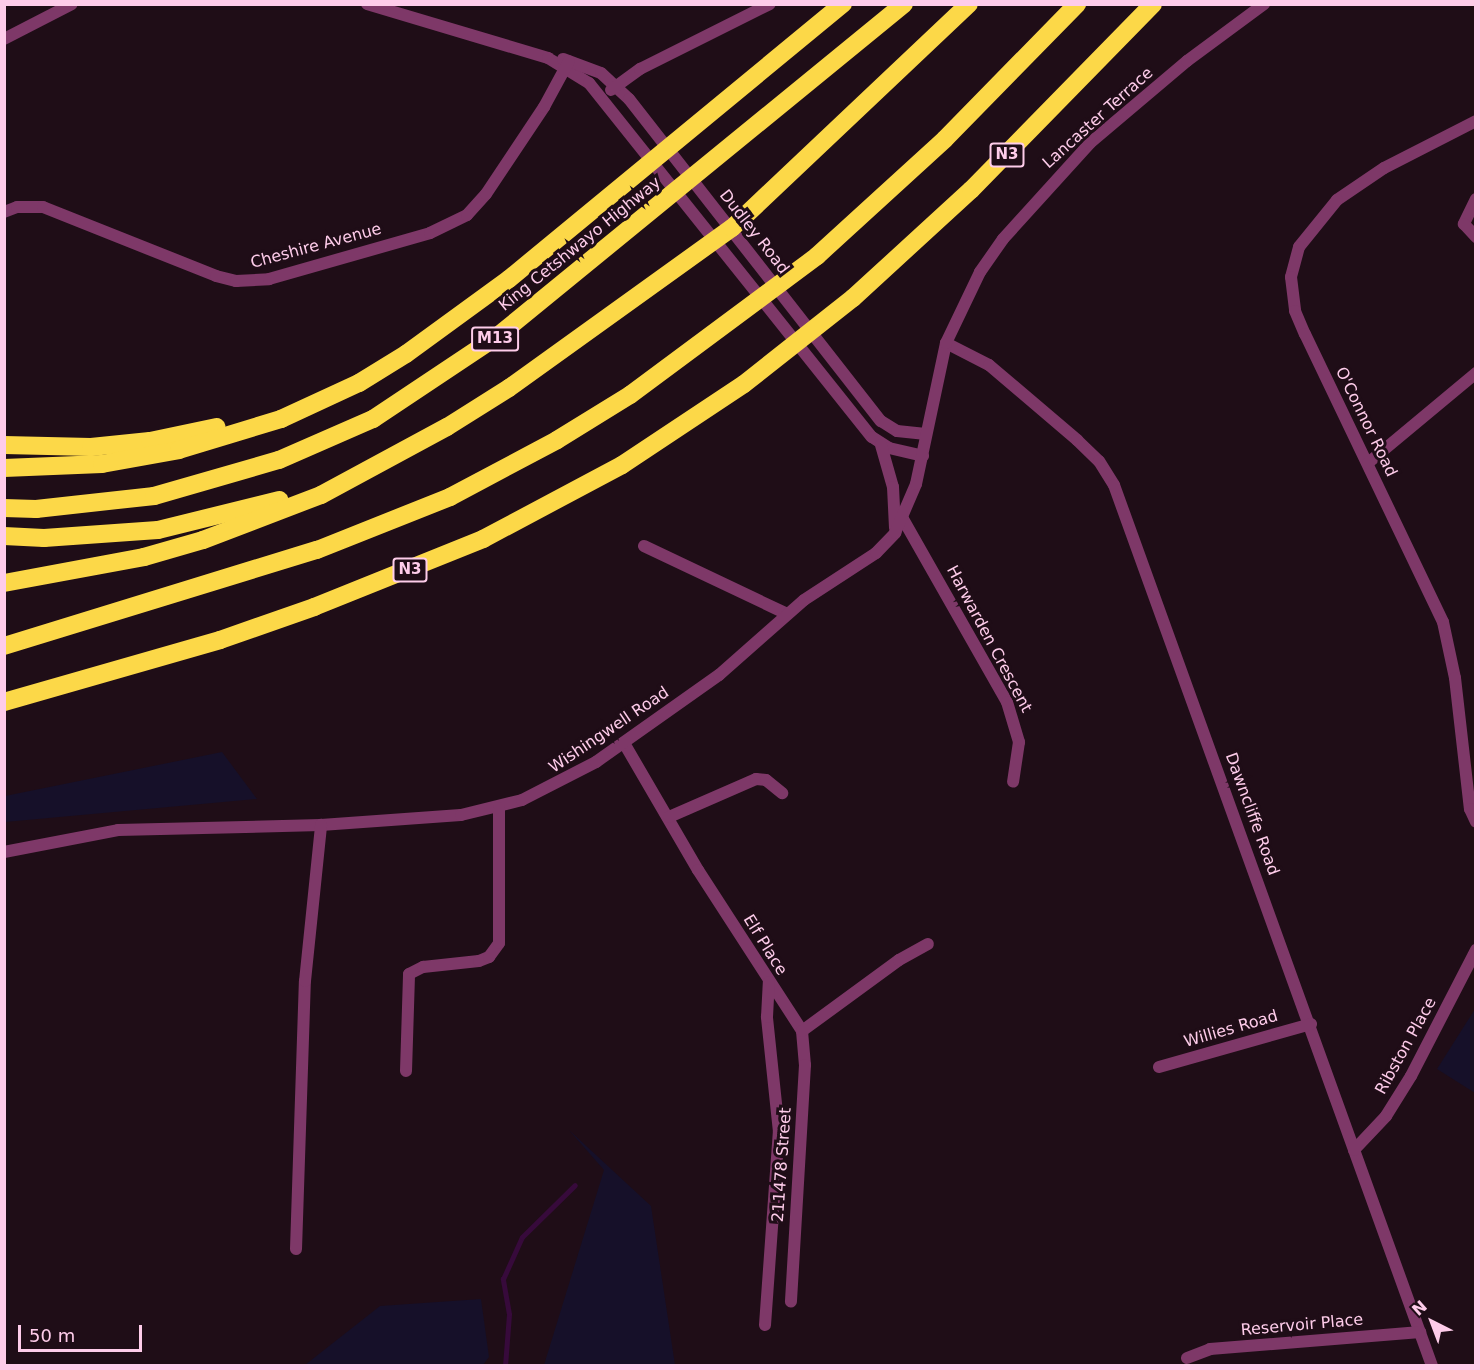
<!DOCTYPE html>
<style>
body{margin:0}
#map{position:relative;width:1480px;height:1370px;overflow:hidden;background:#1f0d17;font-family:"DejaVu Sans",sans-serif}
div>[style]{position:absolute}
.green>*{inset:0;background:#161029}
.stream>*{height:5px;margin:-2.5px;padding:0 2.5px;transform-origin:2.5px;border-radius:2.5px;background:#370a3b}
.minor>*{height:12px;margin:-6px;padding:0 6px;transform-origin:6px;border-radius:6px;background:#7e3868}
.motorway>*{height:18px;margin:-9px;padding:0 9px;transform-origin:9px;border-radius:9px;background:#fcd848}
span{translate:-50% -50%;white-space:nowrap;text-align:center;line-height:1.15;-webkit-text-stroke:6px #1f0d17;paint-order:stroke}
.shield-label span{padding:2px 4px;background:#1f0d17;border:2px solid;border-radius:4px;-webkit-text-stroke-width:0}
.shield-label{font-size:15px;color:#feccea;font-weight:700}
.street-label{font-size:16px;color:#feccea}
.frame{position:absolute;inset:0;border:6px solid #feccea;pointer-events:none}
.north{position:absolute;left:1402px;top:1292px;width:60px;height:60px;-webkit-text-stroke:4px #1f0d17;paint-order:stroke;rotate:318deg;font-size:16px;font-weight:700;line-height:24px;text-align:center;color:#feccea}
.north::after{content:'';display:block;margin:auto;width:21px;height:27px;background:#feccea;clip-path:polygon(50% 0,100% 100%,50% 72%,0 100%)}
.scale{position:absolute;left:18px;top:1325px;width:124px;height:27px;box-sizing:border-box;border:3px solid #feccea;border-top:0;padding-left:8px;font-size:18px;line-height:21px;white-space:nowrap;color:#feccea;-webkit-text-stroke:4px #1f0d17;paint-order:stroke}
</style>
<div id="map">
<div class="green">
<div style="clip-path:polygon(222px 752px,257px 799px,5px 822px,5px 796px)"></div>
<div style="clip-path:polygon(1475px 1009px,1475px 1093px,1437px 1069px)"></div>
<div style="clip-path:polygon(569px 1130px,651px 1206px,675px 1365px,544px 1365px,604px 1170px)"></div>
<div style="clip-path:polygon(481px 1299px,489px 1357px,483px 1365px,305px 1365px,380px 1306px)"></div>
</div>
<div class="stream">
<div style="left:505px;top:1366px;width:52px;rotate:-85.6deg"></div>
<div style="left:509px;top:1314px;width:36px;rotate:-100deg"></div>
<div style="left:503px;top:1279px;width:46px;rotate:-65.7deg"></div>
<div style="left:522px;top:1237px;width:74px;rotate:-44.5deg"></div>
</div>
<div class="minor">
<div style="left:367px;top:4px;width:189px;rotate:16.6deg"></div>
<div style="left:548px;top:58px;width:48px;rotate:31.4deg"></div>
<div style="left:589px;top:83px;width:453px;rotate:51.4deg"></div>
<div style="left:872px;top:437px;width:20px;rotate:33deg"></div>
<div style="left:889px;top:448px;width:35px;rotate:13deg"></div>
<div style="left:4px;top:39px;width:76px;rotate:-27.2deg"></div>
<div style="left:563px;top:59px;width:40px;rotate:20.2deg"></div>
<div style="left:601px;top:73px;width:38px;rotate:43deg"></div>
<div style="left:629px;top:99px;width:409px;rotate:52deg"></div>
<div style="left:881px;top:421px;width:19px;rotate:32deg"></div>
<div style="left:897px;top:431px;width:29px;rotate:6deg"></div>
<div style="left:611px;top:90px;width:36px;rotate:-36deg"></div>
<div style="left:640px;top:69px;width:145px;rotate:-26.6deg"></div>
<div style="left:1476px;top:121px;width:103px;rotate:152.9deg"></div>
<div style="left:1384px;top:168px;width:57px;rotate:145.8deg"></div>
<div style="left:1337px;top:200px;width:60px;rotate:129deg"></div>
<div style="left:1299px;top:247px;width:31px;rotate:105deg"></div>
<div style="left:1291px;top:277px;width:34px;rotate:83deg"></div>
<div style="left:1295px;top:311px;width:25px;rotate:67deg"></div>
<div style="left:1305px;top:334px;width:319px;rotate:64.4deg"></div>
<div style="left:1443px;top:622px;width:57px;rotate:77.9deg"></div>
<div style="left:1455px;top:678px;width:132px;rotate:83.5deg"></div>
<div style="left:1470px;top:809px;width:14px;rotate:65deg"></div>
<div style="left:1476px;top:199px;width:28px;rotate:116deg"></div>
<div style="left:1464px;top:224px;width:18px;rotate:47deg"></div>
<div style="left:4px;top:212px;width:14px;rotate:-21deg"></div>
<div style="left:17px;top:207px;width:26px"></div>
<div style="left:43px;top:207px;width:186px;rotate:21.7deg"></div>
<div style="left:216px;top:276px;width:21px;rotate:14deg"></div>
<div style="left:236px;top:281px;width:33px;rotate:-3deg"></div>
<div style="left:269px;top:279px;width:167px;rotate:-15.9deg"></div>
<div style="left:430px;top:233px;width:41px;rotate:-25.9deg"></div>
<div style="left:467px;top:215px;width:28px;rotate:-48deg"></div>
<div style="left:486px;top:194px;width:105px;rotate:-56.3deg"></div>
<div style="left:544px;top:107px;width:52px;rotate:-61.5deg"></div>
<div style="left:946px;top:343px;width:48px;rotate:27.1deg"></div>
<div style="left:989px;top:365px;width:116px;rotate:40.4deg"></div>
<div style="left:1077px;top:440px;width:30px;rotate:44deg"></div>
<div style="left:1099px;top:461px;width:28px;rotate:58deg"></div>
<div style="left:1114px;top:485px;width:937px;rotate:70.15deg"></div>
<div style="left:881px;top:445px;width:44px;rotate:74.1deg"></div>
<div style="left:893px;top:487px;width:41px;rotate:87.2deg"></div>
<div style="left:1368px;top:463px;width:141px;rotate:-39.8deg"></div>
<div style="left:903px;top:519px;width:210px;rotate:60.4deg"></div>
<div style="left:1007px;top:702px;width:42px;rotate:73.3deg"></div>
<div style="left:1019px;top:742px;width:40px;rotate:98.5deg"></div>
<div style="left:644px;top:546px;width:158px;rotate:25.4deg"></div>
<div style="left:624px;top:743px;width:147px;rotate:59.8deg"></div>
<div style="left:698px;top:870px;width:192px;rotate:57.1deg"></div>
<div style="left:802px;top:1031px;width:34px;rotate:85deg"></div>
<div style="left:805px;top:1065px;width:237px;rotate:93.4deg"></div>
<div style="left:669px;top:817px;width:95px;rotate:-23.6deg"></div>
<div style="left:756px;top:779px;width:10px;rotate:6deg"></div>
<div style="left:766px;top:780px;width:21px;rotate:39deg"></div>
<div style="left:4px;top:852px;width:116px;rotate:-10.9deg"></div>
<div style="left:118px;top:830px;width:203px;rotate:-1.4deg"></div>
<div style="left:321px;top:825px;width:140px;rotate:-4.1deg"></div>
<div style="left:461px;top:815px;width:63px;rotate:-13.8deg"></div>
<div style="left:522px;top:800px;width:83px;rotate:-27.2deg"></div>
<div style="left:596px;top:762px;width:151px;rotate:-35.3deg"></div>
<div style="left:719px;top:675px;width:113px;rotate:-41.4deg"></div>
<div style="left:804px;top:600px;width:86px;rotate:-33.1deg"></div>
<div style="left:876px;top:553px;width:28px;rotate:-46deg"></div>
<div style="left:895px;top:533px;width:53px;rotate:-66.8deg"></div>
<div style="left:916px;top:484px;width:144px;rotate:-78deg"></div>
<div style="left:946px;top:343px;width:79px;rotate:-64.4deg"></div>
<div style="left:980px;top:272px;width:40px;rotate:-55.1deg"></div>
<div style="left:1003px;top:239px;width:130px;rotate:-47.8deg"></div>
<div style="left:1090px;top:143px;width:127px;rotate:-40.2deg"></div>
<div style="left:1187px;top:61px;width:96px;rotate:-36.5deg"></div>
<div style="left:802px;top:1031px;width:120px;rotate:-36.2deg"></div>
<div style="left:899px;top:960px;width:33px;rotate:-29deg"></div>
<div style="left:1159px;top:1067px;width:158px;rotate:-15.8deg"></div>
<div style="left:406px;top:1071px;width:97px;rotate:-88.2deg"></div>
<div style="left:409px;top:974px;width:16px;rotate:-27deg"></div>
<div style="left:423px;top:967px;width:56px;rotate:-6.1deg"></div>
<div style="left:479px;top:961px;width:11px;rotate:-22deg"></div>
<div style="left:489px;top:957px;width:17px;rotate:-54deg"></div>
<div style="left:499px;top:943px;width:135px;rotate:-90deg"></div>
<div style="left:1354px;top:1150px;width:47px;rotate:-46.7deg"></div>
<div style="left:1386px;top:1116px;width:47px;rotate:-58deg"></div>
<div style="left:1411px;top:1076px;width:142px;rotate:-62.7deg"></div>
<div style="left:296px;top:1249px;width:268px;rotate:-88.1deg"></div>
<div style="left:305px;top:981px;width:157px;rotate:-84.1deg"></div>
<div style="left:765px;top:1325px;width:194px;rotate:-85.9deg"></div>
<div style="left:779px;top:1132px;width:116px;rotate:-96deg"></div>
<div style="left:767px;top:1017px;width:35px;rotate:-87deg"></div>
<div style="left:1187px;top:1358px;width:25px;rotate:-21deg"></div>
<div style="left:1210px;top:1349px;width:211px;rotate:-4.6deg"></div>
</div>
<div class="motorway">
<div style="left:4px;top:445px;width:87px;rotate:1.3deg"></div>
<div style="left:91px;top:447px;width:59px;rotate:-5.8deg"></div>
<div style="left:150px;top:441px;width:68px;rotate:-11.8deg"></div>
<div style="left:4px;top:468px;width:98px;rotate:-2.3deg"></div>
<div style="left:102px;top:464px;width:78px;rotate:-10.3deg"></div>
<div style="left:179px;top:450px;width:107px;rotate:-16.9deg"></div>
<div style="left:281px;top:419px;width:86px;rotate:-24.8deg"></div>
<div style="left:359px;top:383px;width:55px;rotate:-31.7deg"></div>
<div style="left:406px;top:354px;width:127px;rotate:-36.1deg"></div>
<div style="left:509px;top:279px;width:433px;rotate:-39.5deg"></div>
<div style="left:4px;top:508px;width:32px;rotate:2deg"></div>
<div style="left:36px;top:509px;width:119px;rotate:-6.3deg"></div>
<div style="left:154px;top:496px;width:130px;rotate:-16.1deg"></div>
<div style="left:279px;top:460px;width:103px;rotate:-23.6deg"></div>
<div style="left:373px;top:419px;width:151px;rotate:-33.7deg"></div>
<div style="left:499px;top:335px;width:523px;rotate:-39.26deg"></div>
<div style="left:4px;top:536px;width:40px;rotate:2.9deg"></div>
<div style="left:44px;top:538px;width:114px;rotate:-4deg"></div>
<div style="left:158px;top:530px;width:125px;rotate:-13.9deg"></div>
<div style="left:4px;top:583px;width:142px;rotate:-10.5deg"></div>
<div style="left:144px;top:557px;width:61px;rotate:-16.1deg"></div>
<div style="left:203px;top:540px;width:126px;rotate:-20.9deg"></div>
<div style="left:321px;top:495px;width:143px;rotate:-28.4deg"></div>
<div style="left:447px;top:427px;width:73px;rotate:-32.2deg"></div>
<div style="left:509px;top:388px;width:274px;rotate:-35.7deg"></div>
<div style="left:732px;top:228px;width:326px;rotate:-43.4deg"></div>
<div style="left:4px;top:646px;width:327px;rotate:-17.1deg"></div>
<div style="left:317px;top:550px;width:143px;rotate:-21.7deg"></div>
<div style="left:450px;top:497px;width:121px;rotate:-28deg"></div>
<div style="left:557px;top:440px;width:86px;rotate:-31.7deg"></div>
<div style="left:630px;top:395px;width:233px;rotate:-36.6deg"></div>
<div style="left:817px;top:256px;width:173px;rotate:-42.4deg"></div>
<div style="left:945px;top:139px;width:189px;rotate:-45.6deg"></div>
<div style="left:4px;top:702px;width:225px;rotate:-16deg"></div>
<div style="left:220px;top:640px;width:100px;rotate:-19.3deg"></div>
<div style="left:314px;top:607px;width:182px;rotate:-21.9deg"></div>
<div style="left:483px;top:539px;width:157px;rotate:-28deg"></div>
<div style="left:622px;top:465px;width:146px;rotate:-33.6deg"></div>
<div style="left:744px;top:384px;width:139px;rotate:-38.3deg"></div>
<div style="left:853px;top:298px;width:160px;rotate:-42.5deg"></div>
<div style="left:971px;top:190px;width:260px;rotate:-45.6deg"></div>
</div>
<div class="shield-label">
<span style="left:1007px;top:155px">N3</span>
<span style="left:495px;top:339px">M13</span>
<span style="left:410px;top:570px">N3</span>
</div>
<div class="street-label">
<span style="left:1098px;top:118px;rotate:-42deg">Lancaster Terrace</span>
<span style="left:754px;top:232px;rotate:52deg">Dudley Road</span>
<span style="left:580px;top:244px;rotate:-39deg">King Cetshwayo Highway</span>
<span style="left:316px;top:246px;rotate:-15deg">Cheshire Avenue</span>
<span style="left:1366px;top:422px;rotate:64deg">O'Connor Road</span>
<span style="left:989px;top:639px;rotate:62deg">Harwarden Crescent</span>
<span style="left:609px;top:730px;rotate:-34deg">Wishingwell Road</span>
<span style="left:1252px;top:814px;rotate:70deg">Dawncliffe Road</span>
<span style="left:765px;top:945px;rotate:58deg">Elf Place</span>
<span style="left:1231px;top:1029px;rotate:-16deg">Willies Road</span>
<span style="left:1406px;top:1046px;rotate:-61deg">Ribston Place</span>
<span style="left:782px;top:1165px;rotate:-86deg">211478 Street</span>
<span style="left:1302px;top:1325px;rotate:-5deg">Reservoir Place</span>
</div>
<div class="frame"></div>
<div class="north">N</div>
<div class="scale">50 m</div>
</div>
